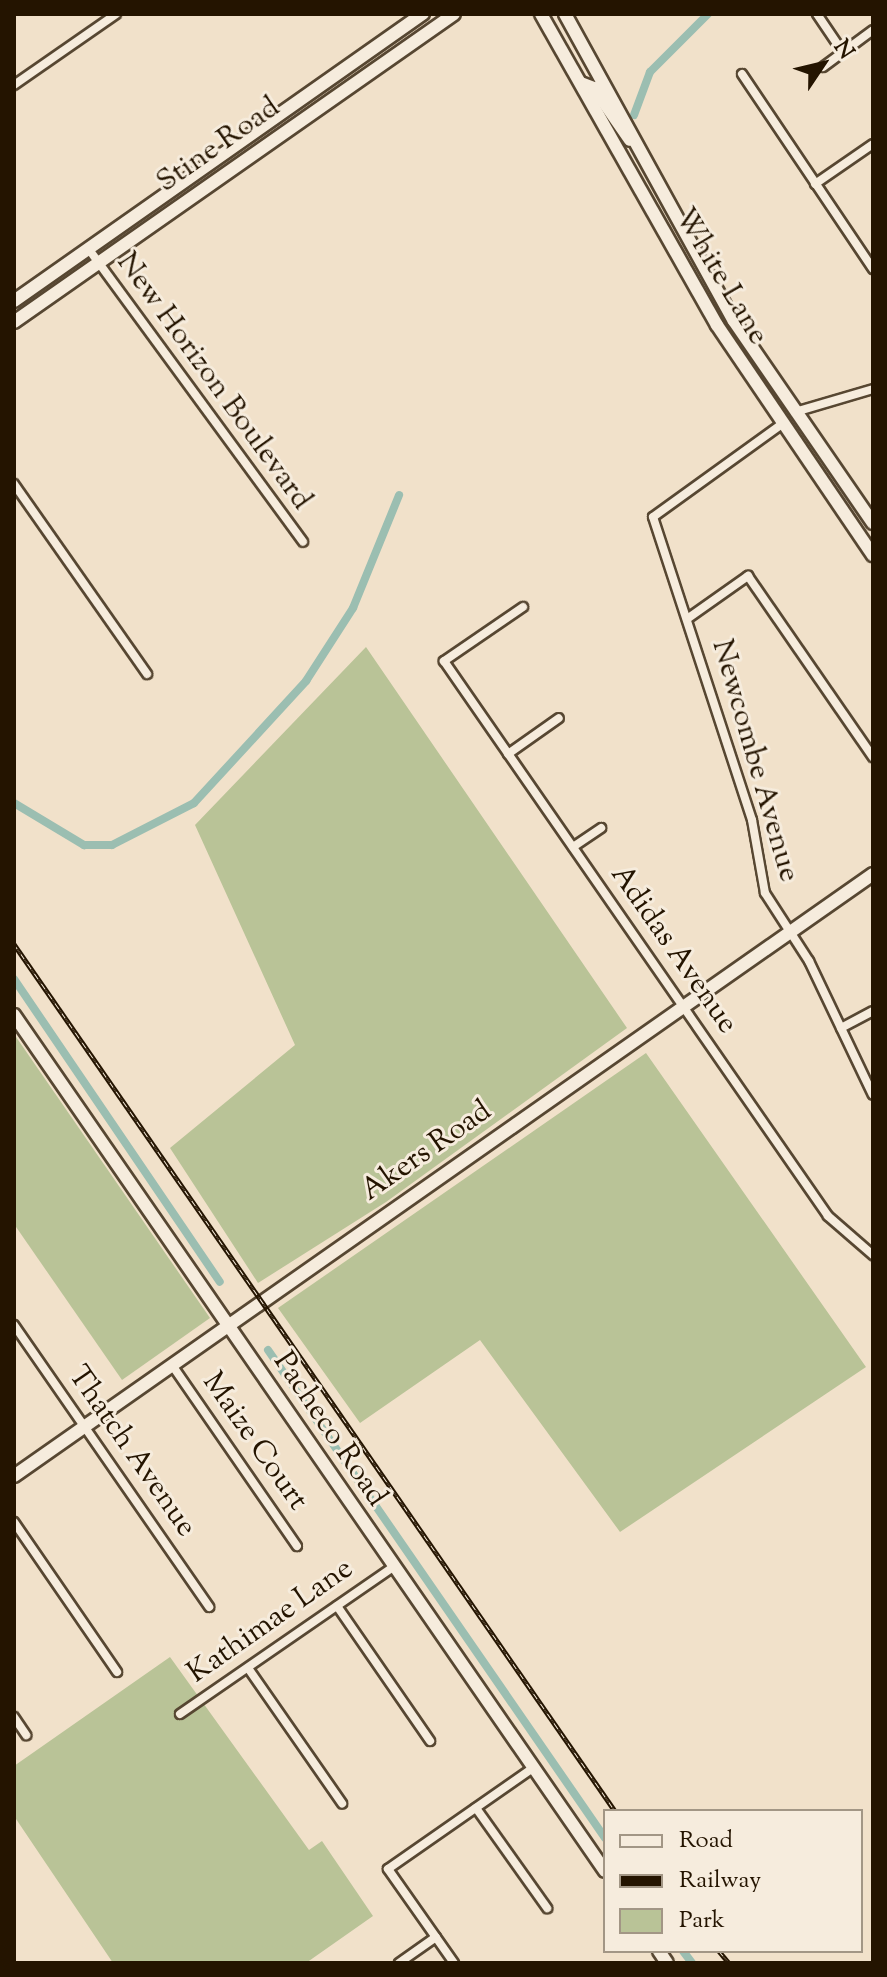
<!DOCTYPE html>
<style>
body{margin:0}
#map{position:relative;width:887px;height:1977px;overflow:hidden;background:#f1e1ca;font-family:"Sorts Mill Goudy",serif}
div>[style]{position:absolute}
.green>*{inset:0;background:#b9c397}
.canal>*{height:8px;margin:-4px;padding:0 4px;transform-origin:4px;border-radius:4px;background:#9bbeb1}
.roads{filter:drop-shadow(2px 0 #574732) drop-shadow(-2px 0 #574732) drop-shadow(0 2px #574732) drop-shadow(0 -2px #574732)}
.street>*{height:8px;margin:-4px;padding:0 4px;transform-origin:4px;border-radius:4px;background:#f6ecdd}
.secondary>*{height:12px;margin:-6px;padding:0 6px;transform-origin:6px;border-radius:6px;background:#f6ecdd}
.rail>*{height:5px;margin-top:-2.5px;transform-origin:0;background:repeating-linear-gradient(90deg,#f6ecdd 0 6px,#241400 0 12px);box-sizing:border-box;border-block:2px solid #241400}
span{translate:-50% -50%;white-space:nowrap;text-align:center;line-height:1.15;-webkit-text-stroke:6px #f6ecdd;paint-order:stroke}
.street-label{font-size:30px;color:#241400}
.frame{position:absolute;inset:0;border:16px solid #241400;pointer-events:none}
.legend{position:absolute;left:603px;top:1809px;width:260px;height:144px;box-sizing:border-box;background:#f6ecdd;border:2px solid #a29685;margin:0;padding:10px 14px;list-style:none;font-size:24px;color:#241400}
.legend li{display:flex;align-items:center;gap:16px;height:40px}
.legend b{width:40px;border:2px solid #a29685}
.north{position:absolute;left:783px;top:24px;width:80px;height:80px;-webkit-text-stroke:6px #f6ecdd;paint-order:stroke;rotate:55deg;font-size:22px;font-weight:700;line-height:32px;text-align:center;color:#241400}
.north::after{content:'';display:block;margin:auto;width:28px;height:36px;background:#241400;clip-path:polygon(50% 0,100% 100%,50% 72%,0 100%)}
</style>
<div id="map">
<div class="green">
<div style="clip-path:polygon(366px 647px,627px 1028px,386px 1202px,258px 1283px,170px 1148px,295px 1045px,195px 825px)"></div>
<div style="clip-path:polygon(14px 1034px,210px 1318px,122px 1380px,14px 1224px)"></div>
<div style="clip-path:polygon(646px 1053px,866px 1367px,620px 1532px,480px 1340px,360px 1423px,278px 1308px)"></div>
<div style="clip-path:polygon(170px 1657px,309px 1850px,322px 1841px,373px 1916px,306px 1963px,113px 1963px,14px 1816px,14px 1766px)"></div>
</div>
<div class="canal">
<div style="left:634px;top:115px;width:46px;rotate:-69.6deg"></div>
<div style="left:650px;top:72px;width:82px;rotate:-45deg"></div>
<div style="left:14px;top:803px;width:82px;rotate:31deg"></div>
<div style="left:84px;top:845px;width:28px"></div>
<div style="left:112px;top:845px;width:92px;rotate:-27.1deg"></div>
<div style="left:194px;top:803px;width:166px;rotate:-47.4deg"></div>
<div style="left:306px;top:681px;width:87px;rotate:-57.2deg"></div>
<div style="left:353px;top:608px;width:122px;rotate:-67.8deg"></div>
<div style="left:14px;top:979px;width:366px;rotate:55.8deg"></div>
<div style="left:268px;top:1350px;width:593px;rotate:55.37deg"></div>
<div style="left:683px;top:1951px;width:15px;rotate:53deg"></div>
</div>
<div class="roads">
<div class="street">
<div style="left:817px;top:14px;width:45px;rotate:56deg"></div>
<div style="left:823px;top:67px;width:62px;rotate:-36.5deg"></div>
<div style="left:742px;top:74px;width:235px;rotate:56.1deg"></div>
<div style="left:14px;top:85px;width:124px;rotate:-34.8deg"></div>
<div style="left:815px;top:184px;width:70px;rotate:-34.6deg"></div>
<div style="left:88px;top:248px;width:364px;rotate:53.8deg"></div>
<div style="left:795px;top:412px;width:81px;rotate:-16.4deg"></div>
<div style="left:782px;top:424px;width:159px;rotate:144.2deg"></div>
<div style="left:653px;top:517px;width:319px;rotate:71.9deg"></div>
<div style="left:752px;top:820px;width:74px;rotate:79.9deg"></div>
<div style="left:765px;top:893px;width:81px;rotate:57.1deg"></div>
<div style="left:809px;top:961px;width:148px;rotate:64.5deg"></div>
<div style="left:14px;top:484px;width:232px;rotate:55deg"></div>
<div style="left:523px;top:607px;width:96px;rotate:145.6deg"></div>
<div style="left:444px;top:661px;width:675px;rotate:55.32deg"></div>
<div style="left:828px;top:1216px;width:60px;rotate:40.9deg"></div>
<div style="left:687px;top:619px;width:75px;rotate:-35.2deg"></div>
<div style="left:748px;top:576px;width:220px;rotate:55.4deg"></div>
<div style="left:508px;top:754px;width:62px;rotate:-35.2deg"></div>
<div style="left:573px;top:847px;width:34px;rotate:-34deg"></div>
<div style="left:841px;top:1028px;width:36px;rotate:-28deg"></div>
<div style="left:14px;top:1325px;width:343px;rotate:55.3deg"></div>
<div style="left:172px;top:1365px;width:220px;rotate:55.4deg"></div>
<div style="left:14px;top:1522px;width:182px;rotate:55.5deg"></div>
<div style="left:337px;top:1606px;width:164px;rotate:55.4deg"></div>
<div style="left:248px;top:1668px;width:165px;rotate:55.2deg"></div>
<div style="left:180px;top:1714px;width:255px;rotate:-34.6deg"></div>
<div style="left:14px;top:1717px;width:22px;rotate:56deg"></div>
<div style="left:476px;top:1808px;width:123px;rotate:54.6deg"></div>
<div style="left:399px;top:1963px;width:45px;rotate:-35.1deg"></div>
<div style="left:454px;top:1963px;width:115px;rotate:-125.1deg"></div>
<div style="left:388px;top:1869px;width:178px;rotate:-34.9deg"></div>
</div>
<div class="secondary">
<div style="left:541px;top:14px;width:357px;rotate:60.5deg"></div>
<div style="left:717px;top:325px;width:278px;rotate:55.9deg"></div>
<div style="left:565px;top:14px;width:350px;rotate:61.2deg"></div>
<div style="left:734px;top:321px;width:245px;rotate:55.5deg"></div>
<div style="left:581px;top:83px;width:14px;rotate:21deg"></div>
<div style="left:594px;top:88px;width:63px;rotate:55.3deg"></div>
<div style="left:14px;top:301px;width:500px;rotate:-35.1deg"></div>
<div style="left:14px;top:322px;width:537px;rotate:-34.99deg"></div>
<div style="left:14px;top:1015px;width:1040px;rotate:55.38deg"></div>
<div style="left:14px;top:1476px;width:1049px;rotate:-35.02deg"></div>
<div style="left:659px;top:1951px;width:14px;rotate:56deg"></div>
</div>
</div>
<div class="rail">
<div style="left:14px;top:944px;width:1055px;rotate:55.27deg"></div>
<div style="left:719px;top:1951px;width:16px;rotate:50deg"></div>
</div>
<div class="street-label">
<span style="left:219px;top:146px;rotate:-35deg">Stine Road</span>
<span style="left:720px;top:277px;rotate:59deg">White Lane</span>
<span style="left:213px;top:382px;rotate:54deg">New Horizon Boulevard</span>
<span style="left:754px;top:761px;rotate:74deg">Newcombe Avenue</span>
<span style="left:673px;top:950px;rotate:55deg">Adidas Avenue</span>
<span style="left:427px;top:1152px;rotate:-35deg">Akers Road</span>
<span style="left:329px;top:1430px;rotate:56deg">Pacheco Road</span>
<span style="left:254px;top:1442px;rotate:55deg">Maize Court</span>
<span style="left:131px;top:1452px;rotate:55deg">Thatch Avenue</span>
<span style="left:271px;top:1622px;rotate:-35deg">Kathimae Lane</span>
</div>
<div class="frame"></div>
<ul class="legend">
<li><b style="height:10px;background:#f6ecdd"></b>Road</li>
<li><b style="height:10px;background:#241400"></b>Railway</li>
<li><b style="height:22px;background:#b9c397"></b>Park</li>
</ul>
<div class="north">N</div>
</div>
